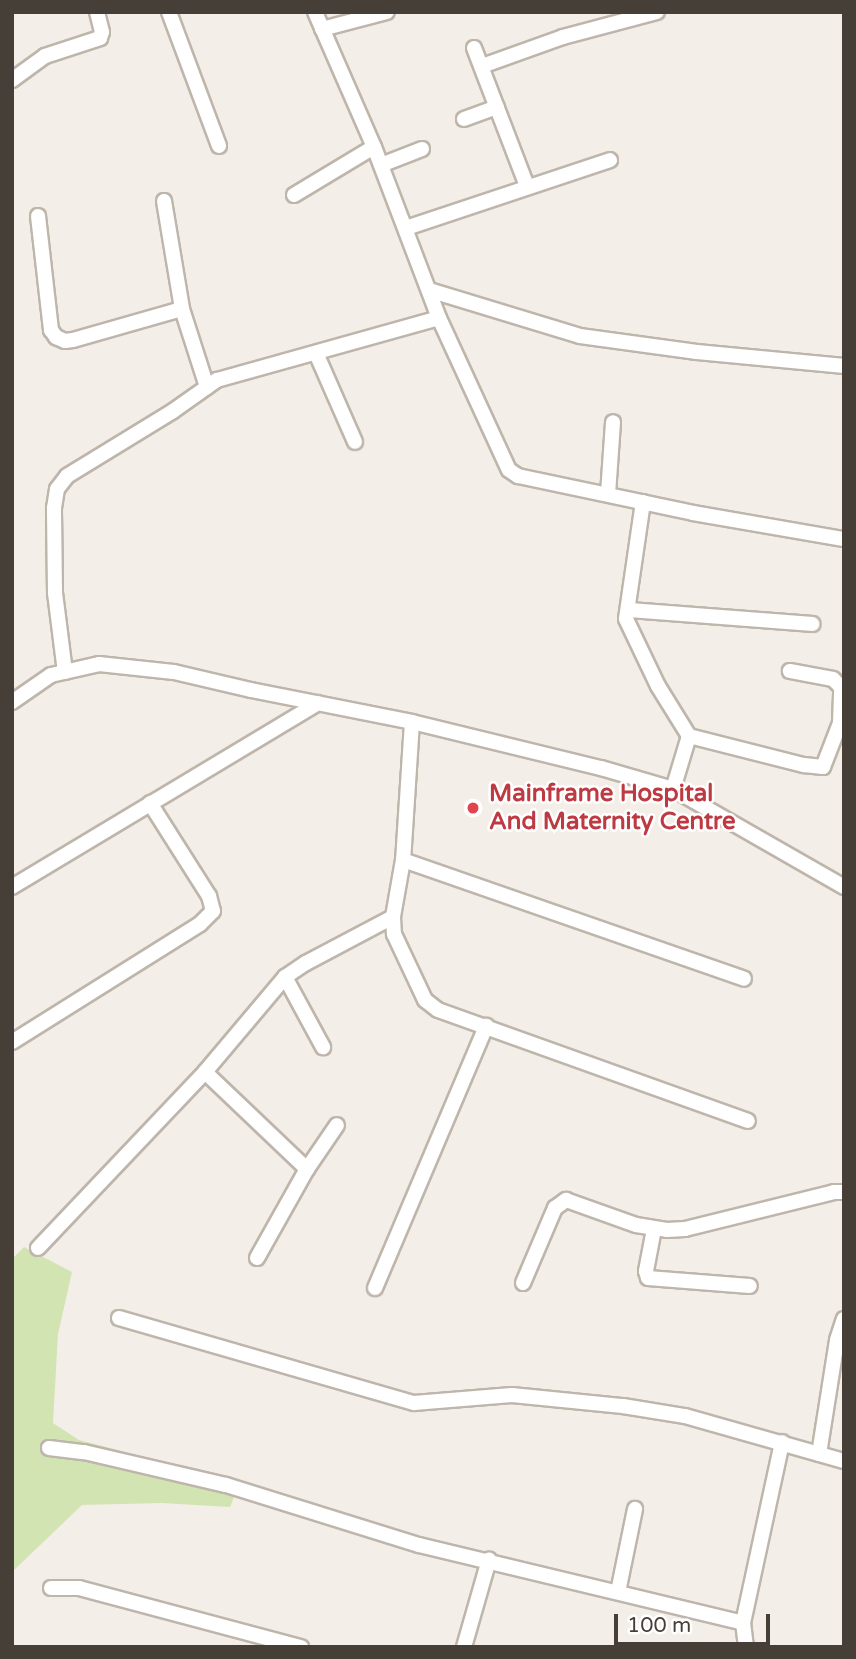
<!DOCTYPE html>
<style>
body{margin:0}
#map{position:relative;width:856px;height:1659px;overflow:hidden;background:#f3eee8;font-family:"Varela Round",sans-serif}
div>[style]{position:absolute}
.green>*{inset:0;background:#d3e4b3}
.roads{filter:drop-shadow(2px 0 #beb5ab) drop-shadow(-2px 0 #beb5ab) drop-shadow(0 2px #beb5ab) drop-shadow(0 -2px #beb5ab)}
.minor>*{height:14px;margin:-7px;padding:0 7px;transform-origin:7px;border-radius:7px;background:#fff}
.dots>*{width:19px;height:19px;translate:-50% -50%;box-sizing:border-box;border:4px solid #fff;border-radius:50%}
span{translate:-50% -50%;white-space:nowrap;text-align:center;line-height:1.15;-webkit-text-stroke:5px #fff;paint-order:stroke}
.health-label{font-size:24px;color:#be3a42;font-weight:700}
.left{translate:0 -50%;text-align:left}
.frame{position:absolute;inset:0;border:14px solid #463f37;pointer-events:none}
.scale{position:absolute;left:614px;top:1614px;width:156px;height:32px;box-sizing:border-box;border:4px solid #463f37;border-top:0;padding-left:9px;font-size:21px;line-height:24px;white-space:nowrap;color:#463f37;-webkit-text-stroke:5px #fff;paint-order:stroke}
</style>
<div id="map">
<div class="green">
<div style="clip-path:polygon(24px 1247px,72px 1272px,58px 1334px,53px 1423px,79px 1440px,240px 1482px,230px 1507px,162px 1503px,82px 1505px,12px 1572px,12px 1259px)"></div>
</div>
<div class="roads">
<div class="minor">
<div style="left:169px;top:12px;width:143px;rotate:69.5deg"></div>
<div style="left:315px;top:12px;width:147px;rotate:66.4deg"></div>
<div style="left:374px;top:147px;width:183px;rotate:69.2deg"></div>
<div style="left:439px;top:318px;width:167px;rotate:65.3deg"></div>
<div style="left:509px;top:470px;width:11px;rotate:34deg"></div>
<div style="left:518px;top:476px;width:179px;rotate:11.9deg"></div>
<div style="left:693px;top:513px;width:153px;rotate:9.8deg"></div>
<div style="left:322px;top:29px;width:67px;rotate:-14.7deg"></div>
<div style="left:474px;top:48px;width:148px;rotate:69deg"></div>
<div style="left:482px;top:66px;width:86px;rotate:-19.7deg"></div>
<div style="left:563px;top:37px;width:97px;rotate:-14.9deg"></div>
<div style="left:12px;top:80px;width:41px;rotate:-36deg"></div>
<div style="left:45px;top:56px;width:58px;rotate:-18.1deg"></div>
<div style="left:100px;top:38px;width:6px;rotate:-72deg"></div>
<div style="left:102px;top:32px;width:21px;rotate:-104deg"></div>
<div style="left:464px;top:119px;width:35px;rotate:-20deg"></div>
<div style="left:381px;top:165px;width:44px;rotate:-21.3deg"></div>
<div style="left:294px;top:195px;width:93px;rotate:-31deg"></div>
<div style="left:164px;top:201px;width:109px;rotate:80.5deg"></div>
<div style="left:182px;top:309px;width:82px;rotate:72.2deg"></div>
<div style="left:38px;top:216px;width:115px;rotate:83.5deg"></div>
<div style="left:51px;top:330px;width:9px;rotate:54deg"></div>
<div style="left:56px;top:337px;width:10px;rotate:24deg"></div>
<div style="left:65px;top:341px;width:8px;rotate:-7deg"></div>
<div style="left:73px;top:340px;width:113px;rotate:-15.9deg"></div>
<div style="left:406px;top:228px;width:215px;rotate:-18.4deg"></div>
<div style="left:429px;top:290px;width:158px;rotate:16.9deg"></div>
<div style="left:580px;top:336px;width:118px;rotate:7.8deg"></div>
<div style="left:697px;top:352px;width:148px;rotate:5.4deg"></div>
<div style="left:316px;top:353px;width:97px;rotate:66.3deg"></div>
<div style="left:608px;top:494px;width:72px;rotate:-86deg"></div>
<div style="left:643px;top:502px;width:118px;rotate:98.3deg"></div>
<div style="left:626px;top:619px;width:74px;rotate:64.5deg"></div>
<div style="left:658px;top:686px;width:59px;rotate:58.2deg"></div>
<div style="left:689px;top:736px;width:55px;rotate:106.8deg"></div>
<div style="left:630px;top:610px;width:183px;rotate:4.4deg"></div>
<div style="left:65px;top:672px;width:80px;rotate:-97.2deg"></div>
<div style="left:55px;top:593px;width:85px;rotate:-90.7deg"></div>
<div style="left:54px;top:508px;width:19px;rotate:-81deg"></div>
<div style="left:57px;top:489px;width:16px;rotate:-52deg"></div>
<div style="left:67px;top:476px;width:124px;rotate:-31.5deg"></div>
<div style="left:173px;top:411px;width:54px;rotate:-35.2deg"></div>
<div style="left:217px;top:380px;width:230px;rotate:-15.6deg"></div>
<div style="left:12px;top:702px;width:47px;rotate:-34.7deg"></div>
<div style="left:51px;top:675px;width:49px;rotate:-12.9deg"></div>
<div style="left:99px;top:664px;width:75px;rotate:6.1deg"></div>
<div style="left:174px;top:672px;width:79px;rotate:13.2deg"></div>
<div style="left:251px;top:690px;width:164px;rotate:11.2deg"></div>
<div style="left:412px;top:722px;width:195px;rotate:13.7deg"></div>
<div style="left:601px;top:768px;width:75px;rotate:16.3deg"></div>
<div style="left:673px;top:789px;width:197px;rotate:29.8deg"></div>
<div style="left:412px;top:722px;width:138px;rotate:93.7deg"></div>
<div style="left:403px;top:860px;width:58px;rotate:100deg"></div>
<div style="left:393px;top:917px;width:17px;rotate:87deg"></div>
<div style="left:394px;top:934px;width:73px;rotate:64.8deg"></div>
<div style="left:425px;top:1000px;width:16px;rotate:38deg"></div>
<div style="left:438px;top:1010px;width:329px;rotate:19.7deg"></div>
<div style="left:689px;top:736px;width:119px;rotate:14.2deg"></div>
<div style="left:804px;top:765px;width:19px;rotate:6deg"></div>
<div style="left:823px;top:767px;width:47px;rotate:-68.9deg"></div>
<div style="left:840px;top:723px;width:36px;rotate:-88deg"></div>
<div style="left:841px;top:687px;width:11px;rotate:-135deg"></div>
<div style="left:833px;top:679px;width:44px;rotate:-169.5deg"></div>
<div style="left:403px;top:860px;width:361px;rotate:19.2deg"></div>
<div style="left:12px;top:887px;width:357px;rotate:-31deg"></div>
<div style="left:285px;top:977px;width:80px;rotate:61.5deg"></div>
<div style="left:12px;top:1042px;width:222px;rotate:-32.1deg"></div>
<div style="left:200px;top:924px;width:18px;rotate:-45deg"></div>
<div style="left:213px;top:911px;width:16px;rotate:-105deg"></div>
<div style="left:209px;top:896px;width:110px;rotate:-122.4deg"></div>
<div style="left:205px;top:1072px;width:141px;rotate:43.6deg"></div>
<div style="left:654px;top:1229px;width:43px;rotate:100.8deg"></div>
<div style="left:646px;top:1271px;width:7px;rotate:74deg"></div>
<div style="left:648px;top:1278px;width:102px;rotate:4.5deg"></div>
<div style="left:38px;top:1248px;width:243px;rotate:-46.5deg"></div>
<div style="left:205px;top:1072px;width:124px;rotate:-49.9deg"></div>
<div style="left:285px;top:977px;width:25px;rotate:-34deg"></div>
<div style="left:306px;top:963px;width:98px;rotate:-27.9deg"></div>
<div style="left:257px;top:1258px;width:102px;rotate:-60.7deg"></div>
<div style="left:307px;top:1169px;width:53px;rotate:-55.7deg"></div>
<div style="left:523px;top:1283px;width:82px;rotate:-66.9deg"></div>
<div style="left:555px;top:1208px;width:14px;rotate:-36deg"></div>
<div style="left:566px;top:1200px;width:74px;rotate:19.7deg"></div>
<div style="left:636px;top:1225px;width:31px;rotate:9deg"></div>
<div style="left:667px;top:1230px;width:18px;rotate:-3deg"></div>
<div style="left:685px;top:1229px;width:154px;rotate:-13.9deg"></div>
<div style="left:834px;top:1192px;width:10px"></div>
<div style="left:375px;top:1288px;width:285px;rotate:-67deg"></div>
<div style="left:119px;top:1318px;width:307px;rotate:16.1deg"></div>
<div style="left:414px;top:1403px;width:98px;rotate:-4.7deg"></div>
<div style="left:512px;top:1395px;width:112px;rotate:5.7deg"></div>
<div style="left:623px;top:1406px;width:63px;rotate:9.2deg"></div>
<div style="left:685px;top:1416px;width:165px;rotate:15.8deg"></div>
<div style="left:49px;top:1448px;width:35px;rotate:7deg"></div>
<div style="left:84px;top:1452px;width:146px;rotate:13.1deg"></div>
<div style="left:226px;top:1485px;width:202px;rotate:17.3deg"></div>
<div style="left:419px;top:1545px;width:333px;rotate:13.5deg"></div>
<div style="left:819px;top:1454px;width:115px;rotate:-81deg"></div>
<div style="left:837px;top:1340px;width:22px;rotate:-72deg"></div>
<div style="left:51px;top:1588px;width:28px"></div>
<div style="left:79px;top:1588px;width:230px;rotate:14.9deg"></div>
<div style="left:618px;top:1592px;width:85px;rotate:-78.4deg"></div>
<div style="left:464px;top:1647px;width:91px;rotate:-74deg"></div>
<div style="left:746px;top:1647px;width:24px;rotate:-97deg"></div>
<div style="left:743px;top:1623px;width:185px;rotate:-77.8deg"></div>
</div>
</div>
<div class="dots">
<div style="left:473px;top:808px;background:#e0444e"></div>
</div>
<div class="health-label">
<span class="left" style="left:489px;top:808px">Mainframe Hospital<br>And Maternity Centre</span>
</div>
<div class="frame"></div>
<div class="scale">100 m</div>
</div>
